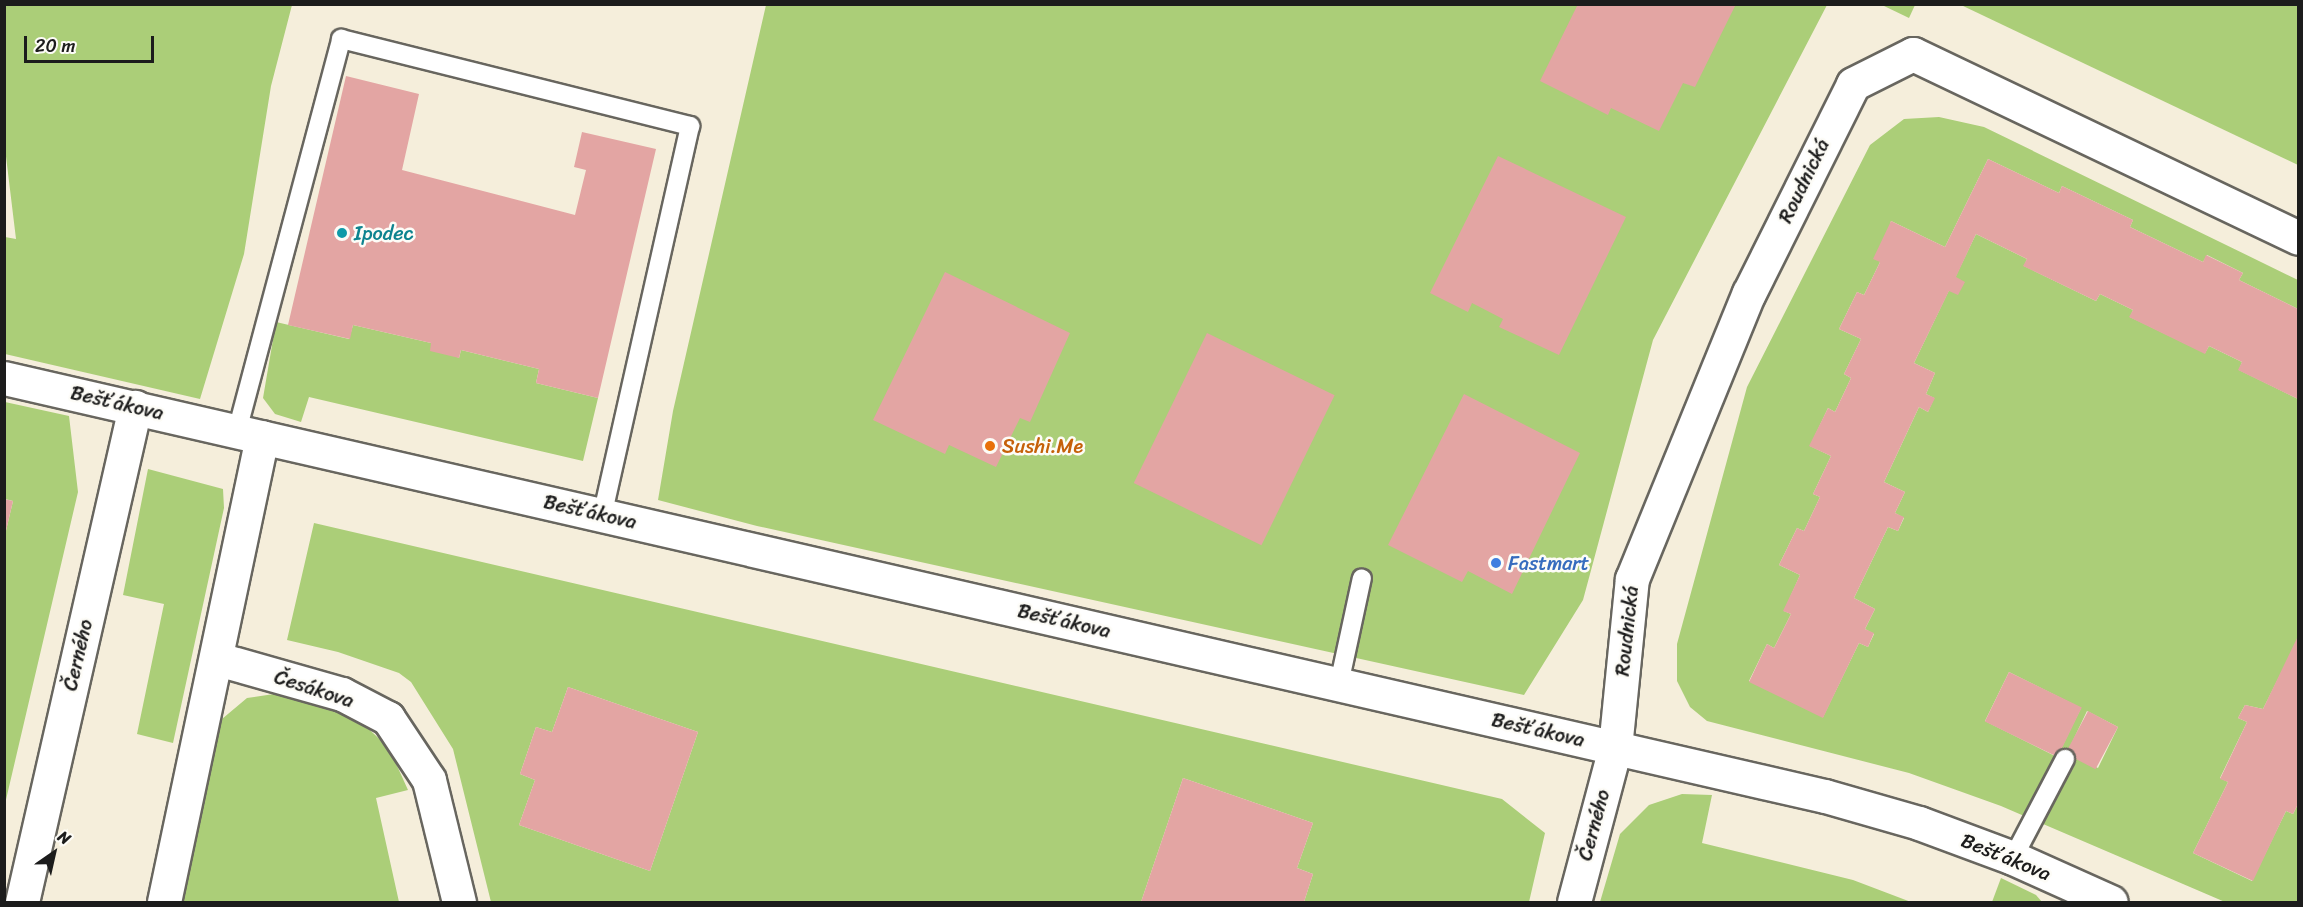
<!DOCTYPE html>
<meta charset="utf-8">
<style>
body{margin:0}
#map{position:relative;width:2303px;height:907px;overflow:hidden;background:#f5eedb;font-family:Sriracha,sans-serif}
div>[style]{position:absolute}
.green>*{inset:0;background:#abce78}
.building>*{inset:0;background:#e3a5a3;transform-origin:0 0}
.roads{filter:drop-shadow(2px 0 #68665f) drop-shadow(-2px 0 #68665f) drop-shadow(0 2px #68665f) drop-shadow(0 -2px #68665f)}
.lane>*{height:18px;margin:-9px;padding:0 9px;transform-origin:9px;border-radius:9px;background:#fff}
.street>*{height:33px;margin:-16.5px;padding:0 16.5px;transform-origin:16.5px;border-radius:16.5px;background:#fff}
.dots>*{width:16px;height:16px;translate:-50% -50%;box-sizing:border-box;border:3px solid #fdfcf7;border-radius:50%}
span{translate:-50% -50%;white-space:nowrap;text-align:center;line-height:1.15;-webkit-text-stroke:5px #fdfcf7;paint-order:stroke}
.street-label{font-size:20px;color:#1c1c1c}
.culture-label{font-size:20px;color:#0d838f}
.left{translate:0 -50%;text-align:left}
.food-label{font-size:20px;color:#c56008}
.shop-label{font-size:20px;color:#366cbe}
.frame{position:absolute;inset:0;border:6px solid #1c1c1c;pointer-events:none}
.north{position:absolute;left:24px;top:823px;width:60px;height:60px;-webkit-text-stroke:4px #fdfcf7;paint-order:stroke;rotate:34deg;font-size:16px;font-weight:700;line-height:24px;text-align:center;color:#1c1c1c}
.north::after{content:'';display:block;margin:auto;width:21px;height:27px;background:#1c1c1c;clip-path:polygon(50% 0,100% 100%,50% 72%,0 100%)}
.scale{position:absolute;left:24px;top:36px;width:130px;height:27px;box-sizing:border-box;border:3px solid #1c1c1c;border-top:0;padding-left:8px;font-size:18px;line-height:21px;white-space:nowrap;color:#1c1c1c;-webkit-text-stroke:4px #fdfcf7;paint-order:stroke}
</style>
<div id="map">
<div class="green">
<div style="clip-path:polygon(5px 4px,292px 5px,271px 86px,244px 254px,200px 399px,5px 354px,5px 237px,16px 239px,4px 140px)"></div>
<div style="clip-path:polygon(766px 5px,1827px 5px,1653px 340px,1583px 600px,1524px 695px,757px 526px,658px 500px,673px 411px)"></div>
<div style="clip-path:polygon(1882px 5px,1915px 5px,1909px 18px)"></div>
<div style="clip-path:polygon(1961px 5px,2298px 5px,2298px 165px)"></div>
<div style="clip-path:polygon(evenodd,1939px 117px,1984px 127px,2298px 280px,2298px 309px,2239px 280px,2243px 273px,2207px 255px,2203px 262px,2130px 227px,2133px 220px,2062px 186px,2059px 193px,1988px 159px,1945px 247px,1891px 221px,1880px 262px,1864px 295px,1857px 292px,1839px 329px,1861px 339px,1844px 374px,1851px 378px,1835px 412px,1828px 408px,1810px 446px,1831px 456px,1813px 494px,1820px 497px,1804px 531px,1797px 528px,1779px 565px,1800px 575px,1784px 611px,1791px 614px,1774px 648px,1767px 644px,1749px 681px,1823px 717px,1859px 643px,1868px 647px,1874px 634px,1865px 629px,1875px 609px,1854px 598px,1888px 527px,1898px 531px,1904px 518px,1895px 513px,1905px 492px,1884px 482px,1919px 407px,1928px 412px,1934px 398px,1926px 394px,1935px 373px,1914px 363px,1976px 234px,2027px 259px,2024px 266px,2096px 301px,2100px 294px,2133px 310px,2130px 317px,2205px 353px,2209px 346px,2242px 362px,2239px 370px,2298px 399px,2298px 639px,2263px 709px,2245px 705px,2238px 718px,2247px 722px,2220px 778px,2228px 782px,2193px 853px,2252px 881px,2286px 811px,2293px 814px,2298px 804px,2298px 902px,2225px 902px,2001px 806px,1909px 773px,1707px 721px,1690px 707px,1677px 681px,1677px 644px,1747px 387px,1870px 145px,1904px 119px,1939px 117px,2009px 672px,2081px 708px,2057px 757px,1985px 721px,2009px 672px,1939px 117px,2087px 711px,2118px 727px,2098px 768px,2067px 753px,2087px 711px)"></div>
<div style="clip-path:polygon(276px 322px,349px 339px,353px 325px,431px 343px,459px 358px,461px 350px,539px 369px,536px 383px,598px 398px,583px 461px,309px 397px,301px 422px,275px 414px,263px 398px)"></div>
<div style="clip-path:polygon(5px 402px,69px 416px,78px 492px,5px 804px,4px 539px,13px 501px,5px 499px)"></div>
<div style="clip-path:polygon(148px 469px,223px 489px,224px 508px,173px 743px,137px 734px,164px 604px,123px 595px)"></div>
<div style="clip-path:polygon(evenodd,314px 523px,1502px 799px,1545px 833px,1529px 902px,1304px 902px,1313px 874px,1297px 868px,1313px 823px,1183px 778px,1141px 902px,491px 902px,453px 749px,411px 682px,399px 673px,338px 652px,287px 640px,314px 523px,568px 687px,698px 732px,650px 871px,519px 825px,535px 780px,520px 774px,536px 727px,552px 732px,568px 687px)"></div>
<div style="clip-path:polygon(274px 694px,332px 707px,358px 719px,389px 748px,408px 790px,376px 798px,399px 902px,178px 902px,222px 719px,247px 698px)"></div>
<div style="clip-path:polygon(1682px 794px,1712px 795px,1702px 843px,1853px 880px,1911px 902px,1600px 902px,1620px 834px,1649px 805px)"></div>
<div style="clip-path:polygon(2001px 878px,2036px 895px,2042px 902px,1992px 902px)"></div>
</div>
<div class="building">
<div style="clip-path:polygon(1578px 4px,1736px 4px,1695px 87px,1683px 83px,1659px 131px,1611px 108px,1608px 115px,1540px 81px)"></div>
<div style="clip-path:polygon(346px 76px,419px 94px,402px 170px,575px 215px,586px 170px,574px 167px,582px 132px,656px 149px,598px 398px,536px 383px,539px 369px,461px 350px,459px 358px,430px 351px,431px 343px,353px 325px,350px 339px,288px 325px)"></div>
<div style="clip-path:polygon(1498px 156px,1626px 217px,1559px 355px,1499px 327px,1503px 319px,1472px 303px,1468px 312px,1430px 293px)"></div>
<div style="clip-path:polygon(1988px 159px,2059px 193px,2062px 186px,2133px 220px,2130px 227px,2203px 262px,2206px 255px,2243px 273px,2239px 280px,2298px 309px,2298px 399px,2238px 370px,2242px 362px,2209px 346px,2205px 354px,2129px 317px,2133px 310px,2100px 294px,2096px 301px,2023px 266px,2027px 259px,1976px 234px,1956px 277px,1965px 282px,1958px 295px,1949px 291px,1914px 363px,1935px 373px,1926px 394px,1935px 398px,1928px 412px,1919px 407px,1884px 482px,1905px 492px,1895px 513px,1904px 517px,1898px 531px,1888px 527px,1854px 598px,1875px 609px,1865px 629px,1874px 633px,1868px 647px,1859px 643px,1823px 718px,1749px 682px,1767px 644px,1774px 648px,1791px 614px,1783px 611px,1800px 575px,1779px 565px,1797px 528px,1804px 531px,1820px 497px,1813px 494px,1831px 456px,1809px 446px,1828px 408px,1835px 412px,1851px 378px,1844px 374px,1861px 339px,1839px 329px,1857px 292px,1864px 295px,1880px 262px,1873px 259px,1891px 221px,1945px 247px)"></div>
<div style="clip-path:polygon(945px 272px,1070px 333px,1030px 422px,1020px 418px,996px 467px,949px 445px,945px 454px,873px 420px)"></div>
<div style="left:1207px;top:333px;width:142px;height:167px;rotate:26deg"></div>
<div style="clip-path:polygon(1464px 394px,1580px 453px,1512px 594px,1468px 571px,1462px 582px,1388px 545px)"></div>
<div style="clip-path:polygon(4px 499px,13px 501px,5px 535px,4px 535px)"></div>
<div style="clip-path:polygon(2298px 636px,2298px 804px,2293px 814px,2286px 811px,2253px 881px,2193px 853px,2228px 782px,2220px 779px,2247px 722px,2238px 718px,2245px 705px,2263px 709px)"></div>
<div style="left:2009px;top:672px;width:81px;height:55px;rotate:26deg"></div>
<div style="clip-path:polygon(568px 687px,698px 732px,650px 871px,519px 825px,535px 780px,520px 774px,536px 727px,552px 732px)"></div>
<div style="left:2088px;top:711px;width:34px;height:48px;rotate:28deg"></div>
<div style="clip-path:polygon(1183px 778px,1313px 823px,1297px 868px,1313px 874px,1304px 902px,1141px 902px)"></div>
</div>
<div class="roads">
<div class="lane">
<div style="left:237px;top:431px;width:406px;rotate:-75.1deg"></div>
<div style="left:341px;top:39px;width:360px;rotate:14deg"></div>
<div style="left:690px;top:126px;width:399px;rotate:102.7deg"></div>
<div style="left:1339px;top:684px;width:108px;rotate:-77.8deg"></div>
<div style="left:2013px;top:858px;width:112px;rotate:-62.3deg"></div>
</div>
<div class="street">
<div style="left:4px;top:378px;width:1868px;rotate:12.93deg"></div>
<div style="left:1825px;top:796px;width:98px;rotate:16deg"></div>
<div style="left:1919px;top:823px;width:100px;rotate:20.4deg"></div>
<div style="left:2013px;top:858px;width:107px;rotate:24.2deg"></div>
<div style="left:218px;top:659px;width:129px;rotate:15.8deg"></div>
<div style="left:342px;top:694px;width:52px;rotate:27.6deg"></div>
<div style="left:388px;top:718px;width:74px;rotate:56.5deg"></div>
<div style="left:429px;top:780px;width:126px;rotate:76.2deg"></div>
<div style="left:22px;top:902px;width:508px;rotate:-77.14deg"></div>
<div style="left:164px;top:902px;width:475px;rotate:-78.1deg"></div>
<div style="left:1574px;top:902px;width:159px;rotate:-75.1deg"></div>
<div style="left:1615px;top:748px;width:170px;rotate:-84.3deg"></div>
<div style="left:1632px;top:579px;width:309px;rotate:-67.8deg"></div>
<div style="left:1749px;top:293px;width:233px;rotate:-63.5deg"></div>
<div style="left:1853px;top:84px;width:67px;rotate:-26.6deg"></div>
<div style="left:1913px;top:54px;width:427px;rotate:25.5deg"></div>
</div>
</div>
<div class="dots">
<div style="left:342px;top:233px;background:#0f9aa8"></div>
<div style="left:990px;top:446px;background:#e8710a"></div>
<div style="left:1496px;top:563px;background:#3f7fe0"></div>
</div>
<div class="street-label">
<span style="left:1804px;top:181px;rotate:-64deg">Roudnická</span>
<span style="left:117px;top:403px;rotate:13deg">Bešťákova</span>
<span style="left:590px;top:512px;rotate:13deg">Bešťákova</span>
<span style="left:1064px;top:621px;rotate:13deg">Bešťákova</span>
<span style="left:1627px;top:631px;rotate:-84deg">Roudnická</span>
<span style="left:78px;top:655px;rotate:-77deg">Černého</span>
<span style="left:314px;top:689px;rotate:18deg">Česákova</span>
<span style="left:1538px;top:730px;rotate:13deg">Bešťákova</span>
<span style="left:1594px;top:825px;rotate:-75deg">Černého</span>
<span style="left:2006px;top:857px;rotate:22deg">Bešťákova</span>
</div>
<div class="culture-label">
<span class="left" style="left:354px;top:233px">Ipodec</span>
</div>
<div class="food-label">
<span class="left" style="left:1002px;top:446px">Sushi.Me</span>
</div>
<div class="shop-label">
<span class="left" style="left:1508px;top:563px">Fastmart</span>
</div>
<div class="frame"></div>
<div class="north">N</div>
<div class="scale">20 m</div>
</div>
